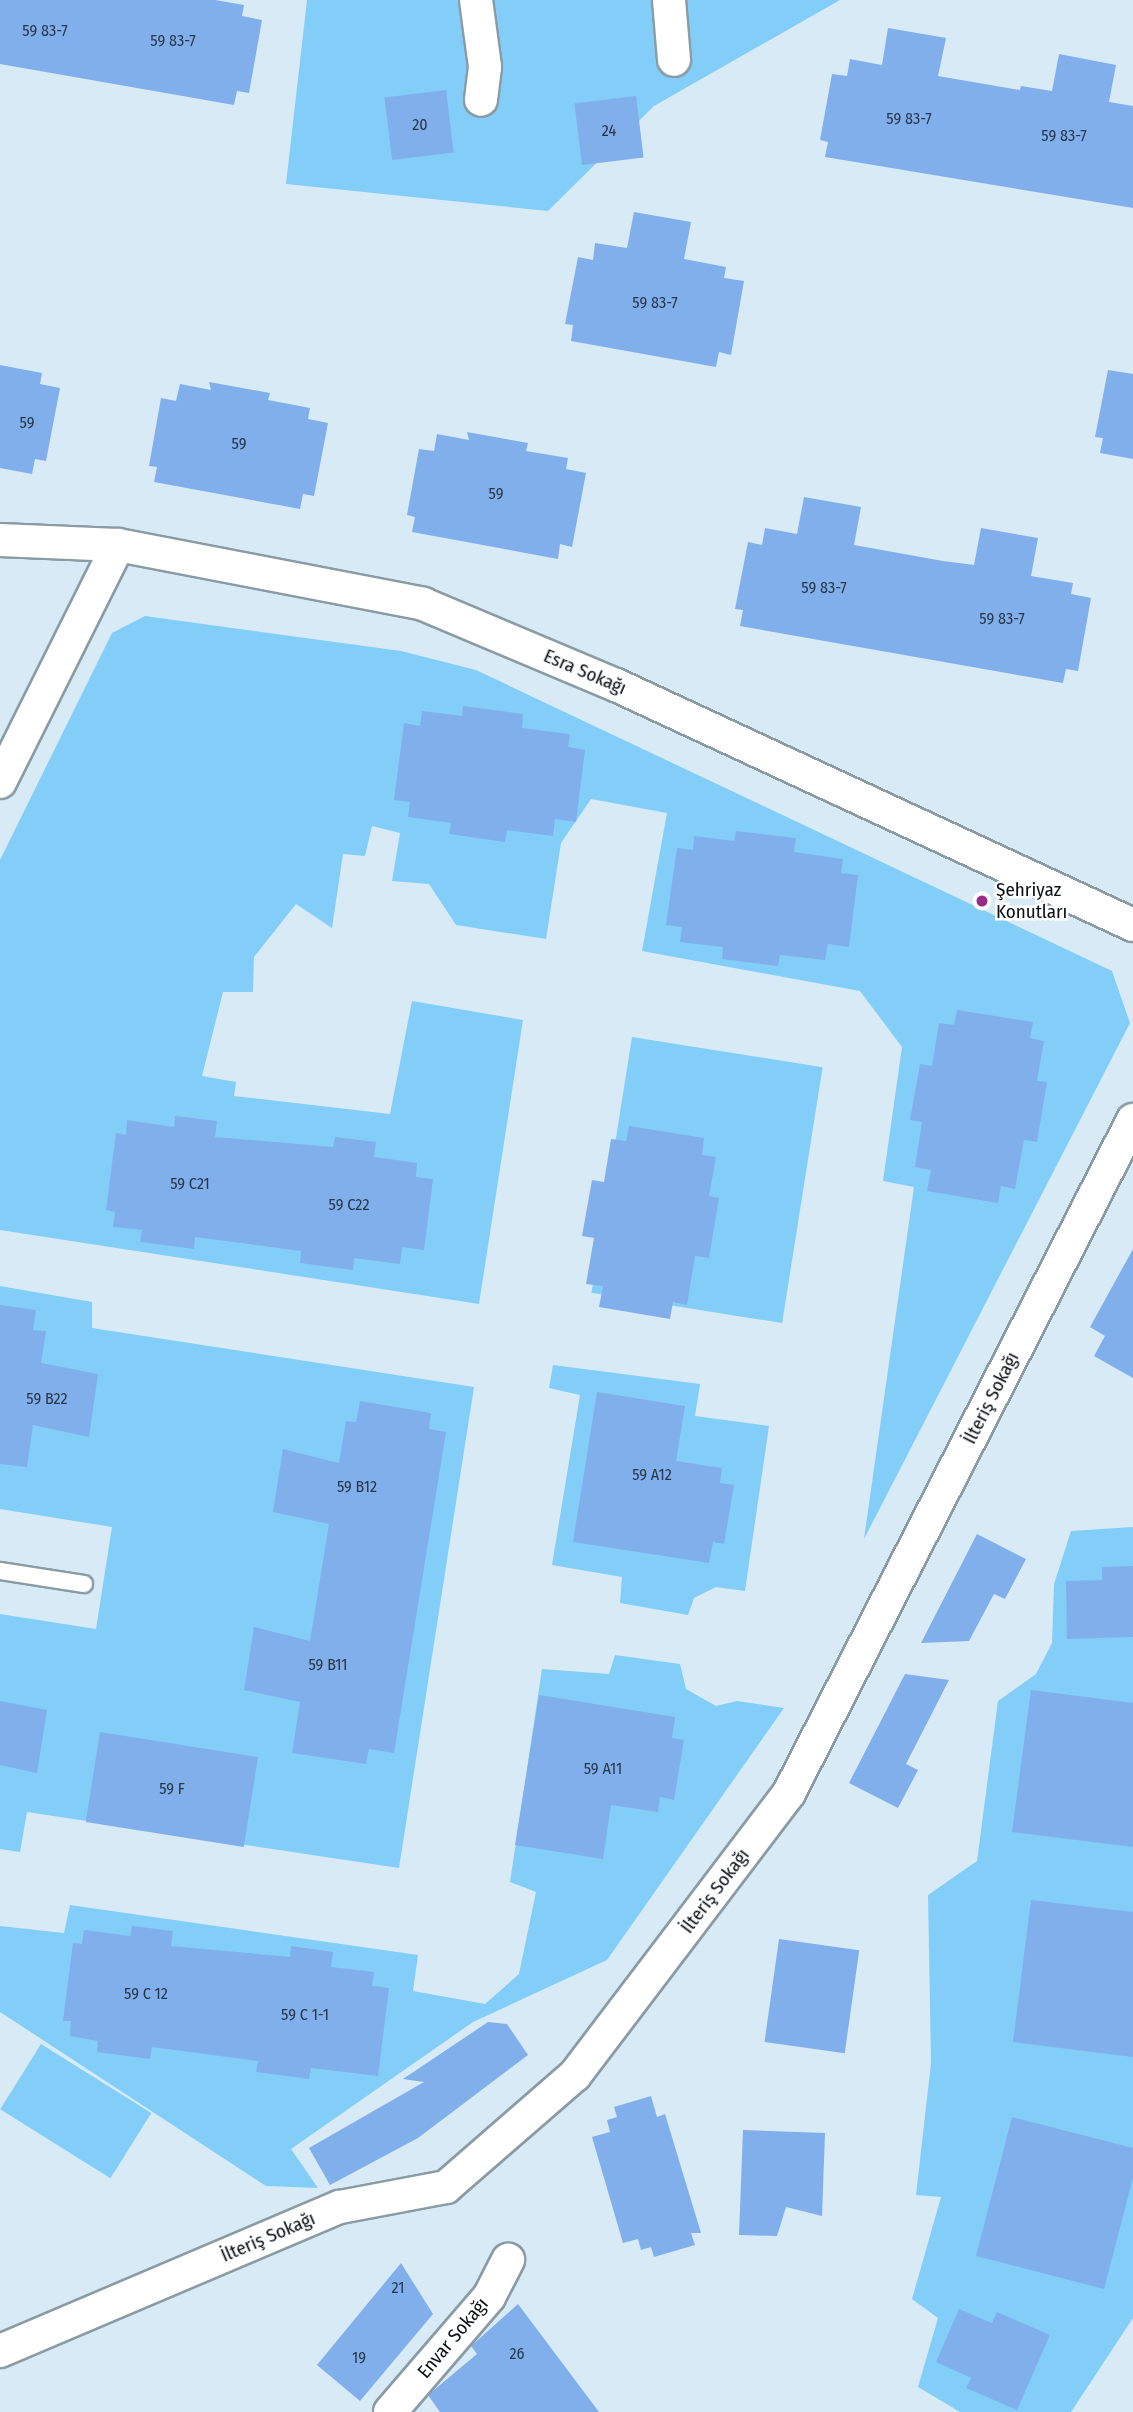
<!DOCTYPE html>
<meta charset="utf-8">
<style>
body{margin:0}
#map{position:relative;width:1133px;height:2412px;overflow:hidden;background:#d8eaf5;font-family:"Fira Sans Condensed",sans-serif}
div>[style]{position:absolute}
.green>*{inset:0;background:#83cef9;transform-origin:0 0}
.building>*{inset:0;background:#80afeb;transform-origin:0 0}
.roads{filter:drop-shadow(2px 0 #8a9ba4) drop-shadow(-2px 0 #8a9ba4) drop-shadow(0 2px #8a9ba4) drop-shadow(0 -2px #8a9ba4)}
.service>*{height:16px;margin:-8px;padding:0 8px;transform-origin:8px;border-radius:8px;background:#fff}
.minor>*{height:32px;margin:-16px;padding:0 16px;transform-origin:16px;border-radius:16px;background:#fff}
.dots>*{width:19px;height:19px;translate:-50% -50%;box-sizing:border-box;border:4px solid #fff;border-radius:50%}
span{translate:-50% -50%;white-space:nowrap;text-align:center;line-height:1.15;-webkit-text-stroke:5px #fff;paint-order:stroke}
.number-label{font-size:16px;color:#28384a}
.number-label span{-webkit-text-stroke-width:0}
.street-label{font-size:19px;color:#0a1014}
.poi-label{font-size:19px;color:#0a1014}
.left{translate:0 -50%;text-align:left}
</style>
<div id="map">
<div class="green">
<div style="clip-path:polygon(307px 0,840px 0,654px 106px,548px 211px,286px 184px)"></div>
<div style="clip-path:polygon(145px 616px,401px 651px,476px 670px,1112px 971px,1130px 1023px,864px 1539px,914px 1187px,883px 1181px,902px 1047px,860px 991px,642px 951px,667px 813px,591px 799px,561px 843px,546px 939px,456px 925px,429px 884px,392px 881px,400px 833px,372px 826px,365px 856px,343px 854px,332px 928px,296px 904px,254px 957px,253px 992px,223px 992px,202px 1076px,236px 1082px,234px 1096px,390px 1114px,412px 1001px,523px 1020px,479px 1304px,0 1230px,0 860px,112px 633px)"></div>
<div style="left:632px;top:1037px;width:193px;height:259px;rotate:9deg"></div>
<div style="clip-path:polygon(0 1286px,92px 1302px,92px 1328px,474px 1387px,399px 1868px,27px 1812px,20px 1852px,0 1849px,0 1614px,96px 1629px,112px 1527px,0 1509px)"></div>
<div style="clip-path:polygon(553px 1365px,700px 1384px,695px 1416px,769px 1426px,745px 1591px,716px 1587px,694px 1598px,688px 1615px,620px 1603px,622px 1577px,552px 1565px,580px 1395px,549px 1388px)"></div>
<div style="clip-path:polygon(1133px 1527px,1133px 2318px,1071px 2412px,960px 2412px,918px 2387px,938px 2318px,912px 2299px,941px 2197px,916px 2195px,931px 2063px,928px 1895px,977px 1861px,998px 1701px,1036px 1674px,1052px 1643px,1054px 1584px,1071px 1531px)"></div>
<div style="clip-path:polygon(615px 1655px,680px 1664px,686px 1689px,716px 1706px,737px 1701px,784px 1708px,607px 1960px,473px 2022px,291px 2149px,318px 2188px,266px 2186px,0 2012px,0 1926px,64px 1933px,70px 1905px,418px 1955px,413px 1991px,485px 2004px,519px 1974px,536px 1892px,510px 1882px,542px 1669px,609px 1674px)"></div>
<div style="left:41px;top:2044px;width:130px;height:77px;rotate:32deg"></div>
</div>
<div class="building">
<div style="clip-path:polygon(0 0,215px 0,244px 5px,242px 16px,262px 20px,249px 93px,237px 91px,234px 105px,0 64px)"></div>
<div style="clip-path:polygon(888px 28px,946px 38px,938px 76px,1020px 90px,1021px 86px,1052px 91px,1059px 54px,1116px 65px,1109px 102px,1133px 106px,1133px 208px,825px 157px,828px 142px,820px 140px,832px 74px,847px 76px,850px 59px,882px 65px)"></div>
<div style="left:446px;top:90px;width:63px;height:62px;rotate:83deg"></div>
<div style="left:636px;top:96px;width:62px;height:62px;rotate:83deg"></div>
<div style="clip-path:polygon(634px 212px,691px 222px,684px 259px,726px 267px,724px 278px,744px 281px,731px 355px,719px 352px,716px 367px,571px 341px,573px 325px,565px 324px,578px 257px,593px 260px,595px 243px,627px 248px)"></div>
<div style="clip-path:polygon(0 365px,42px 373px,40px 384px,60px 388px,46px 461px,35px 459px,32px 474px,0 468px)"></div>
<div style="clip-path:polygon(1108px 370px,1133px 374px,1133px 459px,1100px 453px,1103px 438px,1095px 437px)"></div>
<div style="clip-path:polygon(209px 382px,270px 393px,268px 400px,310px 408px,308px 419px,328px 423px,314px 496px,303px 494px,300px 509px,154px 482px,157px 467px,149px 466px,161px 398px,176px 401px,180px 384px,211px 390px)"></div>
<div style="clip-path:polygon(467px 432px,528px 443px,526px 451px,568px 458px,566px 469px,586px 473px,572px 547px,560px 544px,558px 559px,412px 532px,415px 517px,407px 515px,419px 449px,434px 451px,437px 434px,469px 440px)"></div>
<div style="clip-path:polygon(804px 497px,861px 507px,854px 545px,943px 561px,974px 565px,981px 528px,1038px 538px,1031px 576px,1073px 583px,1071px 594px,1091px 598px,1078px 671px,1066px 669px,1063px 683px,740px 626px,743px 610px,735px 609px,748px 542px,762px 545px,765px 528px,797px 534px)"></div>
<div style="clip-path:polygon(463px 706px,523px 714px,522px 728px,570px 734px,568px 747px,585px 750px,576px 822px,555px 819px,553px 836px,507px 830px,505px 842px,449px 834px,451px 823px,408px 817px,410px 802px,394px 800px,404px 723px,420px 726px,422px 711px,462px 716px)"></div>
<div style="clip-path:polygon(736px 831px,796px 838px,794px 852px,843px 859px,841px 873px,858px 875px,849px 947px,828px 944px,825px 960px,780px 955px,778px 966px,722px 959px,723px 947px,680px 942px,682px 927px,666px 925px,677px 848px,693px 850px,694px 836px,734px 841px)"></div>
<div style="clip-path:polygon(957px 1010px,1033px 1022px,1030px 1038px,1044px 1041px,1037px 1081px,1047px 1082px,1037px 1142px,1024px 1140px,1015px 1189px,1001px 1186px,998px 1203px,927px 1191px,931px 1170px,915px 1167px,922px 1122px,910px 1120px,920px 1064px,932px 1066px,939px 1023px,954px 1025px)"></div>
<div style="clip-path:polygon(175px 1116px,217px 1121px,215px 1137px,333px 1147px,335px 1137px,376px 1142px,374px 1157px,417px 1163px,416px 1177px,433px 1179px,424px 1250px,402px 1247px,400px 1264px,354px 1258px,353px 1270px,300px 1263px,301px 1251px,241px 1243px,195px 1237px,194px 1249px,140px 1242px,142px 1230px,113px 1227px,115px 1212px,106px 1210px,116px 1133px,126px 1135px,127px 1120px,174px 1127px)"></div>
<div style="clip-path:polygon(629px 1126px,704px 1138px,702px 1155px,716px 1157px,709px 1196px,719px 1198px,709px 1258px,695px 1256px,687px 1305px,673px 1302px,670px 1319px,599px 1307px,603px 1286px,586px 1284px,594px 1238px,582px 1236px,592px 1180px,604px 1182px,611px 1139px,626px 1141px)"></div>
<div style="clip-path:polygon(1133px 1249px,1133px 1378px,1094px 1356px,1105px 1336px,1090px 1327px)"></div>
<div style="clip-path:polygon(0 1305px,36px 1310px,33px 1330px,46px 1331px,41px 1363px,98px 1374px,89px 1437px,33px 1425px,27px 1467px,0 1464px)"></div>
<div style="clip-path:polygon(597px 1392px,685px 1406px,676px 1461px,722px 1468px,720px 1483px,734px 1485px,724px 1544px,713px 1542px,709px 1563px,573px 1542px)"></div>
<div style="clip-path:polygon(360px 1401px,431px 1413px,429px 1429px,446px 1432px,394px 1753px,369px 1749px,366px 1764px,292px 1753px,300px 1702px,244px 1690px,254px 1627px,310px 1641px,317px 1598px,329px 1524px,273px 1512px,283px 1449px,339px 1463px,346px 1421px,356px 1422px)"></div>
<div style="clip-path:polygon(977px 1534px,1026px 1559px,1005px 1599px,994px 1594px,969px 1641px,921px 1643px)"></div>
<div style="clip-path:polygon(1133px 1566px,1133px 1637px,1067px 1639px,1066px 1581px,1102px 1580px,1102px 1567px)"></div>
<div style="clip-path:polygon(905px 1674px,949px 1680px,906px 1764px,918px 1770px,898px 1808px,849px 1783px)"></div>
<div style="clip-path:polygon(1031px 1690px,1133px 1703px,1133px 1847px,1012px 1832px)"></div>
<div style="clip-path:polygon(539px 1695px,675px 1717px,672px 1738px,684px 1740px,674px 1800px,660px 1797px,658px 1812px,611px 1805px,603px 1859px,515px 1845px)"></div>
<div style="clip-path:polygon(0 1701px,47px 1710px,37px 1773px,0 1765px)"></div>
<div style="left:100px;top:1732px;width:160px;height:91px;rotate:9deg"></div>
<div style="clip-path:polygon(1031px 1900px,1133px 1912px,1133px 2057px,1013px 2042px)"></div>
<div style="clip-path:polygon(132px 1926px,173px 1931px,171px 1946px,290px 1957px,291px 1946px,333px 1952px,331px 1967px,374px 1972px,372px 1986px,389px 1988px,378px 2076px,311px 2068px,309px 2079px,256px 2072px,258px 2061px,228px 2057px,152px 2047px,150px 2059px,97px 2052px,98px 2041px,70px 2036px,71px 2021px,63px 2021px,73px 1943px,82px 1944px,84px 1930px,130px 1936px)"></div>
<div style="left:779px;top:1939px;width:81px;height:104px;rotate:8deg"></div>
<div style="clip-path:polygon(488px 2022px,507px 2024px,528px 2055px,418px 2138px,330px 2185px,309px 2148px,424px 2082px,403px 2079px)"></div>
<div style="clip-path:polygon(651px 2096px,657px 2117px,665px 2114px,701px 2233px,691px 2233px,695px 2245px,654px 2257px,651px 2247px,641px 2250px,638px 2239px,623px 2243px,592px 2137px,610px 2132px,607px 2120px,617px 2117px,614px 2107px)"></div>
<div style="clip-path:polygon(1012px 2117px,1133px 2148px,1133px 2178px,1104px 2289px,976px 2256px)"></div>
<div style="clip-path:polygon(743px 2130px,825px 2133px,822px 2216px,786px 2207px,777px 2236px,739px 2235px)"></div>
<div style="clip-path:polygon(401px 2263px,433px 2314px,360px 2401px,317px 2365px)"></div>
<div style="clip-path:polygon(518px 2304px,599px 2412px,440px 2412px,428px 2395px,477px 2354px,471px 2346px)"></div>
<div style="clip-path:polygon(959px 2309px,992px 2323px,997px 2312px,1050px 2335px,1017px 2410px,966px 2388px,971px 2378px,936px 2362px)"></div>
</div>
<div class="roads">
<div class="service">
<div style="left:0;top:1571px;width:85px;rotate:8.8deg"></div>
</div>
<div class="minor">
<div style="left:476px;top:0;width:68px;rotate:82.3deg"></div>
<div style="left:485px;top:67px;width:33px;rotate:97deg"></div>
<div style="left:669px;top:0;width:60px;rotate:85.2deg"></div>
<div style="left:0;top:540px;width:118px;rotate:2.4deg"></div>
<div style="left:118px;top:545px;width:311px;rotate:10.9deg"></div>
<div style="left:423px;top:604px;width:209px;rotate:22.8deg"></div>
<div style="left:616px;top:685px;width:570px;rotate:24.9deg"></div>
<div style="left:0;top:782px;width:265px;rotate:-63.5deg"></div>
<div style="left:0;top:2351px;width:369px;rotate:-23deg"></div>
<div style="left:340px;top:2207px;width:108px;rotate:-10.7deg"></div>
<div style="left:446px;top:2187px;width:171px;rotate:-41deg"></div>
<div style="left:575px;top:2075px;width:354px;rotate:-52.8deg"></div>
<div style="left:789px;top:1793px;width:756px;rotate:-62.93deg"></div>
<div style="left:390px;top:2412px;width:152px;rotate:-49.3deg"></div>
<div style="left:489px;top:2297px;width:42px;rotate:-62.8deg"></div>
</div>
</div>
<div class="dots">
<div style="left:982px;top:901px;background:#9a2a88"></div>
</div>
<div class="number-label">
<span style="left:45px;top:31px">59 83-7</span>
<span style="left:173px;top:41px">59 83-7</span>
<span style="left:909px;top:119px">59 83-7</span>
<span style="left:420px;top:125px">20</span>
<span style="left:609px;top:131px">24</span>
<span style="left:1064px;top:136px">59 83-7</span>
<span style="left:655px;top:303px">59 83-7</span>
<span style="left:27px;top:423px">59</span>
<span style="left:239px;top:444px">59</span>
<span style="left:496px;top:494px">59</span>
<span style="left:824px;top:588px">59 83-7</span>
<span style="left:1002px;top:619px">59 83-7</span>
<span style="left:190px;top:1184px">59 C21</span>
<span style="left:349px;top:1205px">59 C22</span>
<span style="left:47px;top:1399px">59 B22</span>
<span style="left:652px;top:1475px">59 A12</span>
<span style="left:357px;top:1487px">59 B12</span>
<span style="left:328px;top:1665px">59 B11</span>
<span style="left:603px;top:1769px">59 A11</span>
<span style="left:172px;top:1789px">59 F</span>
<span style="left:146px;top:1994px">59 C 12</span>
<span style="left:305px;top:2015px">59 C 1-1</span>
<span style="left:398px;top:2288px">21</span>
<span style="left:517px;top:2354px">26</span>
<span style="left:359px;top:2358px">19</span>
</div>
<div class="street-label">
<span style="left:585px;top:672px;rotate:23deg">Esra Sokağı</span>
<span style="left:991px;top:1398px;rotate:-63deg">İlteriş Sokağı</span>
<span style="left:715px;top:1891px;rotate:-53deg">İlteriş Sokağı</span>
<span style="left:268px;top:2237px;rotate:-23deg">İlteriş Sokağı</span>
<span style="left:453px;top:2338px;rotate:-50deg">Envar Sokağı</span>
</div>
<div class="poi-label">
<span class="left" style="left:996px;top:901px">Şehriyaz<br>Konutları</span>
</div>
</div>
